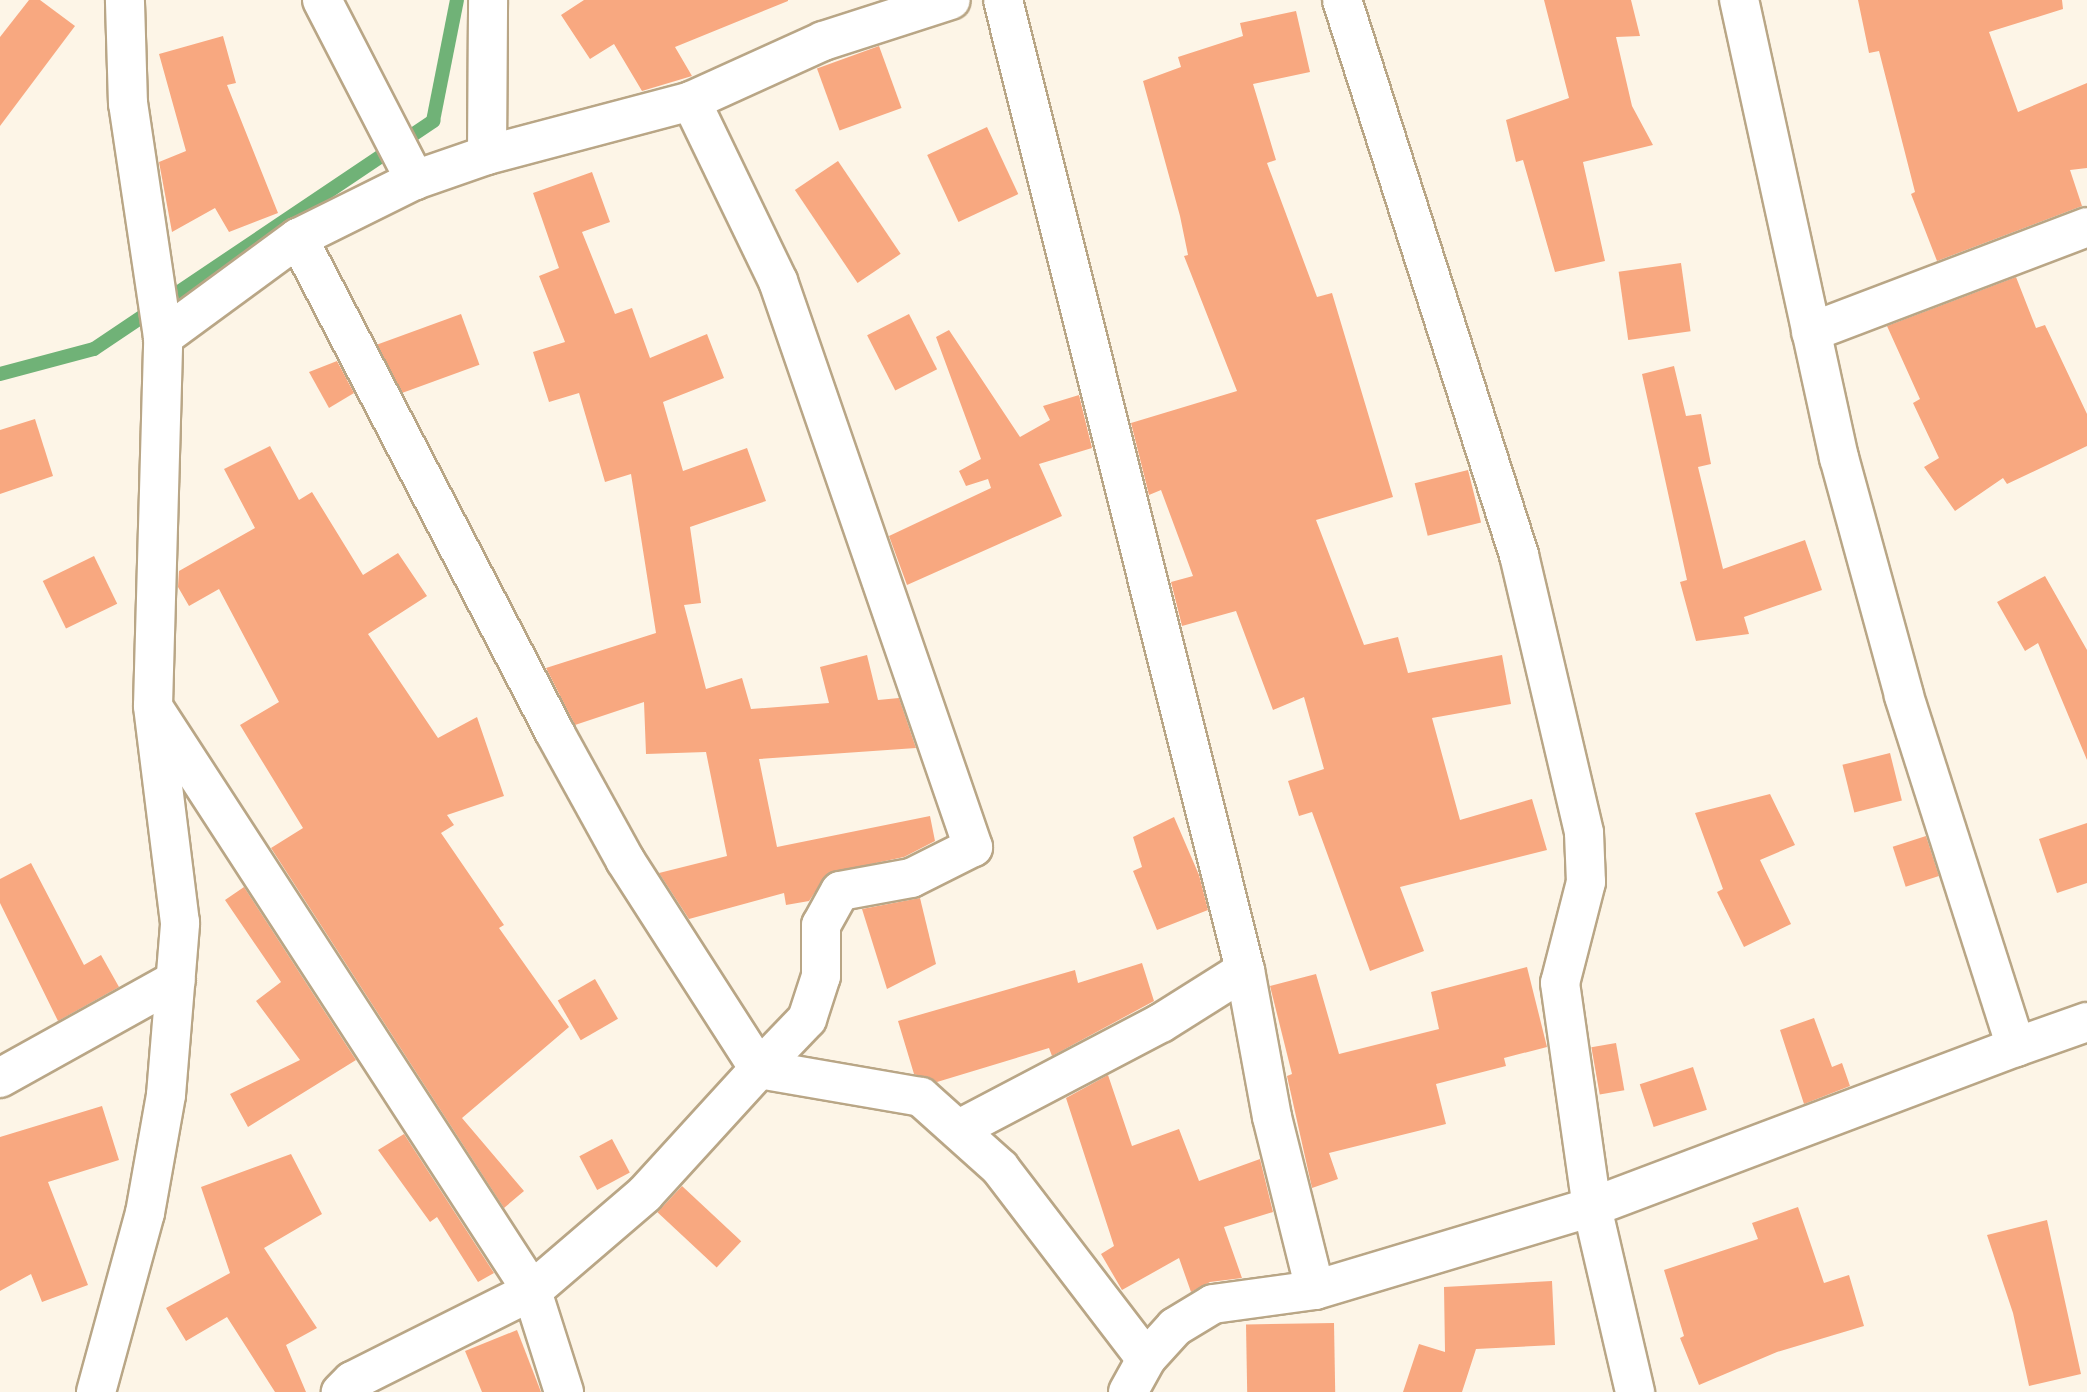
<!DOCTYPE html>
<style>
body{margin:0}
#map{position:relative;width:2087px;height:1392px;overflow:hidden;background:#fdf5e7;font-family:Quicksand,sans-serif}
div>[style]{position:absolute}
.stream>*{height:14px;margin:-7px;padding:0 7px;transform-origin:7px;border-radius:7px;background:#70b277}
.building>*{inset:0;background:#f8a880;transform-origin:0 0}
.roads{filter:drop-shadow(2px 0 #b9a686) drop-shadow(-2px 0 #b9a686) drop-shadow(0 2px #b9a686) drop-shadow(0 -2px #b9a686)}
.street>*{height:38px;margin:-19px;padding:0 19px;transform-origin:19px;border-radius:19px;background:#fff}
span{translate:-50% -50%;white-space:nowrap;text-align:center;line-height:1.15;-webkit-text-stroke:5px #fff;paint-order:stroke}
</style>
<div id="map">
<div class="stream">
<div style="left:0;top:374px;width:97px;rotate:-14.9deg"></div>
<div style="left:94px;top:349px;width:409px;rotate:-33.9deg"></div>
<div style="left:433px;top:121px;width:123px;rotate:-78.8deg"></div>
</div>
<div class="building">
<div style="clip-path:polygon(29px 0,40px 0,75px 26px,0 126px,0 37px)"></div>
<div style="clip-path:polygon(584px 0,788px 0,788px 1px,675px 47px,692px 76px,642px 91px,614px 44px,590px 59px,561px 15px)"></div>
<div style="clip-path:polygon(1544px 0,1631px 0,1640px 36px,1616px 37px,1632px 106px,1653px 145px,1583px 162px,1605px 261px,1555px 272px,1523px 160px,1516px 162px,1506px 120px,1569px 98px)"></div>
<div style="clip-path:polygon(1858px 0,2062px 0,2063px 9px,1989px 32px,2018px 112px,2087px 83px,2087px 168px,2070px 170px,2082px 206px,1937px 261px,1911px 194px,1915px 192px,1879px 51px,1869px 53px)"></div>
<div style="clip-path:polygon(1296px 11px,1310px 72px,1253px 84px,1276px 160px,1267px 163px,1317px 297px,1332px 293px,1393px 497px,1316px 520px,1364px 645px,1398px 637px,1408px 673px,1502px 655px,1511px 704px,1432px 718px,1460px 820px,1532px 799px,1547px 850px,1400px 887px,1424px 951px,1370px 971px,1312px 812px,1299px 816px,1288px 781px,1324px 769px,1304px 697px,1273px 710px,1236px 611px,1182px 626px,1171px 582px,1193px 576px,1161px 490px,1149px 495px,1131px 423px,1237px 391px,1184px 256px,1188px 255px,1180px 216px,1143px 81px,1181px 67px,1178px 57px,1243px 36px,1240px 23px)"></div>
<div style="clip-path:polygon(223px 36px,236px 83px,227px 85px,278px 213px,229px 232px,215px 208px,172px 232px,159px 162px,186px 151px,159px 54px)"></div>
<div style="left:879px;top:46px;width:66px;height:66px;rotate:70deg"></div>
<div style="left:987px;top:127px;width:74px;height:66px;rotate:65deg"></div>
<div style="left:838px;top:161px;width:112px;height:52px;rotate:56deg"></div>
<div style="clip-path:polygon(592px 172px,610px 222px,582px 232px,615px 314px,632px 308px,650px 358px,707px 334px,724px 378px,663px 402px,683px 471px,747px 448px,766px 501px,690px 527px,701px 603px,684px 605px,706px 689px,742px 678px,751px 709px,829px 703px,820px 667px,867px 655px,878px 700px,899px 698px,916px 748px,759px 759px,777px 847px,930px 816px,935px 841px,904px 857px,828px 873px,809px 901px,786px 905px,784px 893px,689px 919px,659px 873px,727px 856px,706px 752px,646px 754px,644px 702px,575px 725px,546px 668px,656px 633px,631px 474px,605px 482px,579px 393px,549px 402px,533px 352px,565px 342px,539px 276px,559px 268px,533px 193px)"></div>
<div style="left:1681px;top:263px;width:69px;height:63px;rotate:82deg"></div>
<div style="clip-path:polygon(2016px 277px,2036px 328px,2045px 325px,2087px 414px,2087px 446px,2007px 484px,2003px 478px,1955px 511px,1924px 467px,1939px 458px,1913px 403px,1920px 399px,1887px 326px)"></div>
<div style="left:461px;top:314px;width:54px;height:89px;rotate:70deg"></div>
<div style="left:909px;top:314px;width:62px;height:47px;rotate:63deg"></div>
<div style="clip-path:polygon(949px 330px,1020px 437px,1050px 420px,1043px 406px,1079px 395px,1092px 448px,1039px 464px,1062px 516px,907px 585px,889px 536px,991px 488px,988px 479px,966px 486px,959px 471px,981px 459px,936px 337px)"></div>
<div style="clip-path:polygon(337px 361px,354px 393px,329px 408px,309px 372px)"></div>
<div style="clip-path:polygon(1674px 366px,1686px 416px,1701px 414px,1711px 464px,1698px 467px,1723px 569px,1805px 540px,1822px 590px,1744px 617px,1749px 634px,1696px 641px,1680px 582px,1687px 580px,1642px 374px)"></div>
<div style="clip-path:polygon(35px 419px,53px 476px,0 494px,0 430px)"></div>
<div style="clip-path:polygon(270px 446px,299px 500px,312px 492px,363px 575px,398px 553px,427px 596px,368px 634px,438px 738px,477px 717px,504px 796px,447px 815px,454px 825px,441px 833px,504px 925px,499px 928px,569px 1027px,462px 1118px,524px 1191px,504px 1208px,271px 848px,303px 828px,240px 725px,279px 702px,219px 589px,189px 606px,178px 587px,179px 571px,255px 528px,224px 469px)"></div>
<div style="left:1468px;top:470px;width:54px;height:55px;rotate:76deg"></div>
<div style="left:94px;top:556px;width:53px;height:57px;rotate:64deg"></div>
<div style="clip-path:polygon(2045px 576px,2087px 650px,2087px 760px,2038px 643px,2025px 651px,1997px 602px)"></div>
<div style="left:1890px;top:753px;width:49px;height:49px;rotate:76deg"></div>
<div style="clip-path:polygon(1770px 794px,1795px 845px,1760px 860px,1791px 924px,1744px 947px,1717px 892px,1723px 889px,1695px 813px)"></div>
<div style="clip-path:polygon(1174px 817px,1199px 875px,1208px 910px,1157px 930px,1133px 871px,1142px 867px,1133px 837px)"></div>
<div style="clip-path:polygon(2087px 823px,2087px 883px,2057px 893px,2039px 839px)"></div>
<div style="left:1926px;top:836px;width:42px;height:35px;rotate:72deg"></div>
<div style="clip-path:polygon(31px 863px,84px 965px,101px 955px,119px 987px,58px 1021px,0 903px,0 879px)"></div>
<div style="clip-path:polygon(244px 887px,356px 1060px,248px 1127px,230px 1094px,300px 1060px,256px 1001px,281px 982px,225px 900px)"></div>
<div style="clip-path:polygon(920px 898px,936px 964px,887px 989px,862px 909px)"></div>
<div style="clip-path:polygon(1142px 963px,1154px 1001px,1052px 1056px,1049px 1048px,937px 1082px,914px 1074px,898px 1021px,1075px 970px,1078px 983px)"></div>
<div style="clip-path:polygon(1527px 967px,1547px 1047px,1504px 1058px,1506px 1066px,1436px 1084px,1446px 1124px,1329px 1153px,1338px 1179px,1312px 1188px,1287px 1076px,1292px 1074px,1270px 986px,1316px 974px,1339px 1054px,1439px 1029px,1431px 992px)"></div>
<div style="left:595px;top:979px;width:46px;height:43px;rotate:60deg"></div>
<div style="clip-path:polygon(1814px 1018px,1832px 1067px,1842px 1063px,1850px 1086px,1804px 1104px,1780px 1030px)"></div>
<div style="left:1616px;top:1043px;width:48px;height:25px;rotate:80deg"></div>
<div style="left:1693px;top:1067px;width:45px;height:56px;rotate:72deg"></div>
<div style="clip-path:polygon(1108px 1075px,1132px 1146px,1179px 1129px,1199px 1181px,1260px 1159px,1273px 1212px,1224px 1227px,1242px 1278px,1210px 1282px,1191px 1292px,1179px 1258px,1122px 1290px,1101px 1254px,1114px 1246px,1066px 1098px)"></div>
<div style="clip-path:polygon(102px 1106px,119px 1160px,48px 1182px,88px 1285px,42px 1302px,31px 1274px,0 1291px,0 1137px)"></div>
<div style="clip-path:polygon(404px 1134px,494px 1273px,478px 1282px,437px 1217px,430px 1222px,378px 1150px)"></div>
<div style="left:612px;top:1139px;width:38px;height:37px;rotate:62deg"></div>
<div style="clip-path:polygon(291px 1154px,322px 1214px,264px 1248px,317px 1328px,286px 1345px,306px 1392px,275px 1392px,227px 1317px,186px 1341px,166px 1308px,230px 1273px,201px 1187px)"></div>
<div style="left:682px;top:1186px;width:81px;height:36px;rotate:43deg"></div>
<div style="clip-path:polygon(1798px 1207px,1824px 1283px,1849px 1275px,1864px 1326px,1777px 1352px,1699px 1385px,1680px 1338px,1684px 1336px,1664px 1270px,1758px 1239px,1752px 1223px)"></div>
<div style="clip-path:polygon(2047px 1220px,2081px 1374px,2029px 1386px,2013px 1313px,1987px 1235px)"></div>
<div style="clip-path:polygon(1552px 1281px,1555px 1345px,1476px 1349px,1462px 1392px,1403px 1392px,1419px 1344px,1445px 1352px,1444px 1287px)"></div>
<div style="left:1334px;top:1323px;width:69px;height:88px;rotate:89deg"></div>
<div style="clip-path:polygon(517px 1330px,541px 1392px,482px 1392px,465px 1351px)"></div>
</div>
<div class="roads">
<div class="street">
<div style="left:322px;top:0;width:203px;rotate:62.7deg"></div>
<div style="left:1003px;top:0;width:1000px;rotate:75.99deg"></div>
<div style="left:1245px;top:970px;width:149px;rotate:79.6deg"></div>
<div style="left:1272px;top:1117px;width:178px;rotate:76deg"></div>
<div style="left:1342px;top:0;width:583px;rotate:72.31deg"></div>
<div style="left:1519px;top:555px;width:285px;rotate:76.8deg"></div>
<div style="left:1584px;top:833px;width:49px;rotate:87.7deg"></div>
<div style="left:1586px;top:882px;width:104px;rotate:104.4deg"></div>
<div style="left:1560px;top:983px;width:226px;rotate:81.9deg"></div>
<div style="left:1592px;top:1207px;width:190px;rotate:76.9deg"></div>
<div style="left:691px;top:101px;width:200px;rotate:64.2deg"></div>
<div style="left:778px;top:281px;width:599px;rotate:70.99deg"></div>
<div style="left:973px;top:847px;width:69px;rotate:153.4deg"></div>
<div style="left:911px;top:878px;width:72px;rotate:169.6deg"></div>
<div style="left:840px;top:891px;width:39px;rotate:119deg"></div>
<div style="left:821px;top:925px;width:51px;rotate:90deg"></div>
<div style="left:821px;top:976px;width:45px;rotate:108deg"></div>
<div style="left:807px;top:1019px;width:69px;rotate:133.8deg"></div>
<div style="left:487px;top:155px;width:155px;rotate:-89.6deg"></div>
<div style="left:298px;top:238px;width:131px;rotate:-26.4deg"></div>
<div style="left:415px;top:180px;width:76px;rotate:-19.1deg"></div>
<div style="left:487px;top:155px;width:211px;rotate:-14.8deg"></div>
<div style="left:691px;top:101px;width:145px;rotate:-24.4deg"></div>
<div style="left:823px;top:41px;width:134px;rotate:-17.8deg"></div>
<div style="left:1811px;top:332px;width:295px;rotate:-20.8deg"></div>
<div style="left:163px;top:337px;width:167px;rotate:-36.3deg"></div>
<div style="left:298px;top:238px;width:558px;rotate:62.56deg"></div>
<div style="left:555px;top:733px;width:145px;rotate:61.1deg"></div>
<div style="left:625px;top:860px;width:248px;rotate:57.3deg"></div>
<div style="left:759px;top:1069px;width:169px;rotate:132.4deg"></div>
<div style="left:645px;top:1194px;width:149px;rotate:139.4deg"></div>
<div style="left:532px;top:1291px;width:106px;rotate:72.4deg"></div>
<div style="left:157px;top:713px;width:689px;rotate:57.02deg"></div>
<div style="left:532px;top:1291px;width:201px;rotate:153.4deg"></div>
<div style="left:352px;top:1381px;width:16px;rotate:135deg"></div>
<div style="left:2016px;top:1047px;width:75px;rotate:-19.4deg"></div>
<div style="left:759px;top:1069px;width:164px;rotate:9.8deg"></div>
<div style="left:921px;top:1097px;width:106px;rotate:41.9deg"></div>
<div style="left:1000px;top:1168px;width:240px;rotate:52.6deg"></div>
<div style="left:0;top:1078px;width:201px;rotate:-29.1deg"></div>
<div style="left:959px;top:1129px;width:228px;rotate:-27.7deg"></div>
<div style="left:1161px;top:1023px;width:99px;rotate:-32.2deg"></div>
<div style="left:96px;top:1392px;width:186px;rotate:-74.7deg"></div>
<div style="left:145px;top:1213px;width:120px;rotate:-79.9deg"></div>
<div style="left:166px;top:1095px;width:173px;rotate:-85.3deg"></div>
<div style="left:180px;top:923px;width:219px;rotate:-97.1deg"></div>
<div style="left:153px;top:706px;width:369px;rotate:-88.4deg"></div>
<div style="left:163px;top:337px;width:236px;rotate:-98.5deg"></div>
<div style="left:128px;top:104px;width:104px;rotate:-91.7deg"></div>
<div style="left:1128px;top:1392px;width:38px;rotate:-61deg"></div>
<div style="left:1146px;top:1359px;width:43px;rotate:-47.8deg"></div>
<div style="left:1175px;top:1327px;width:44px;rotate:-31.2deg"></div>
<div style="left:1213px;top:1304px;width:103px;rotate:-7.8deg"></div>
<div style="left:1315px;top:1290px;width:289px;rotate:-16.7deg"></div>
<div style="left:1592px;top:1207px;width:453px;rotate:-20.7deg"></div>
<div style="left:2016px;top:1047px;width:369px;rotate:-107.7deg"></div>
<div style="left:1904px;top:695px;width:246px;rotate:-105.3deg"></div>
<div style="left:1839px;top:458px;width:469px;rotate:-102.3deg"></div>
</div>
</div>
</div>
